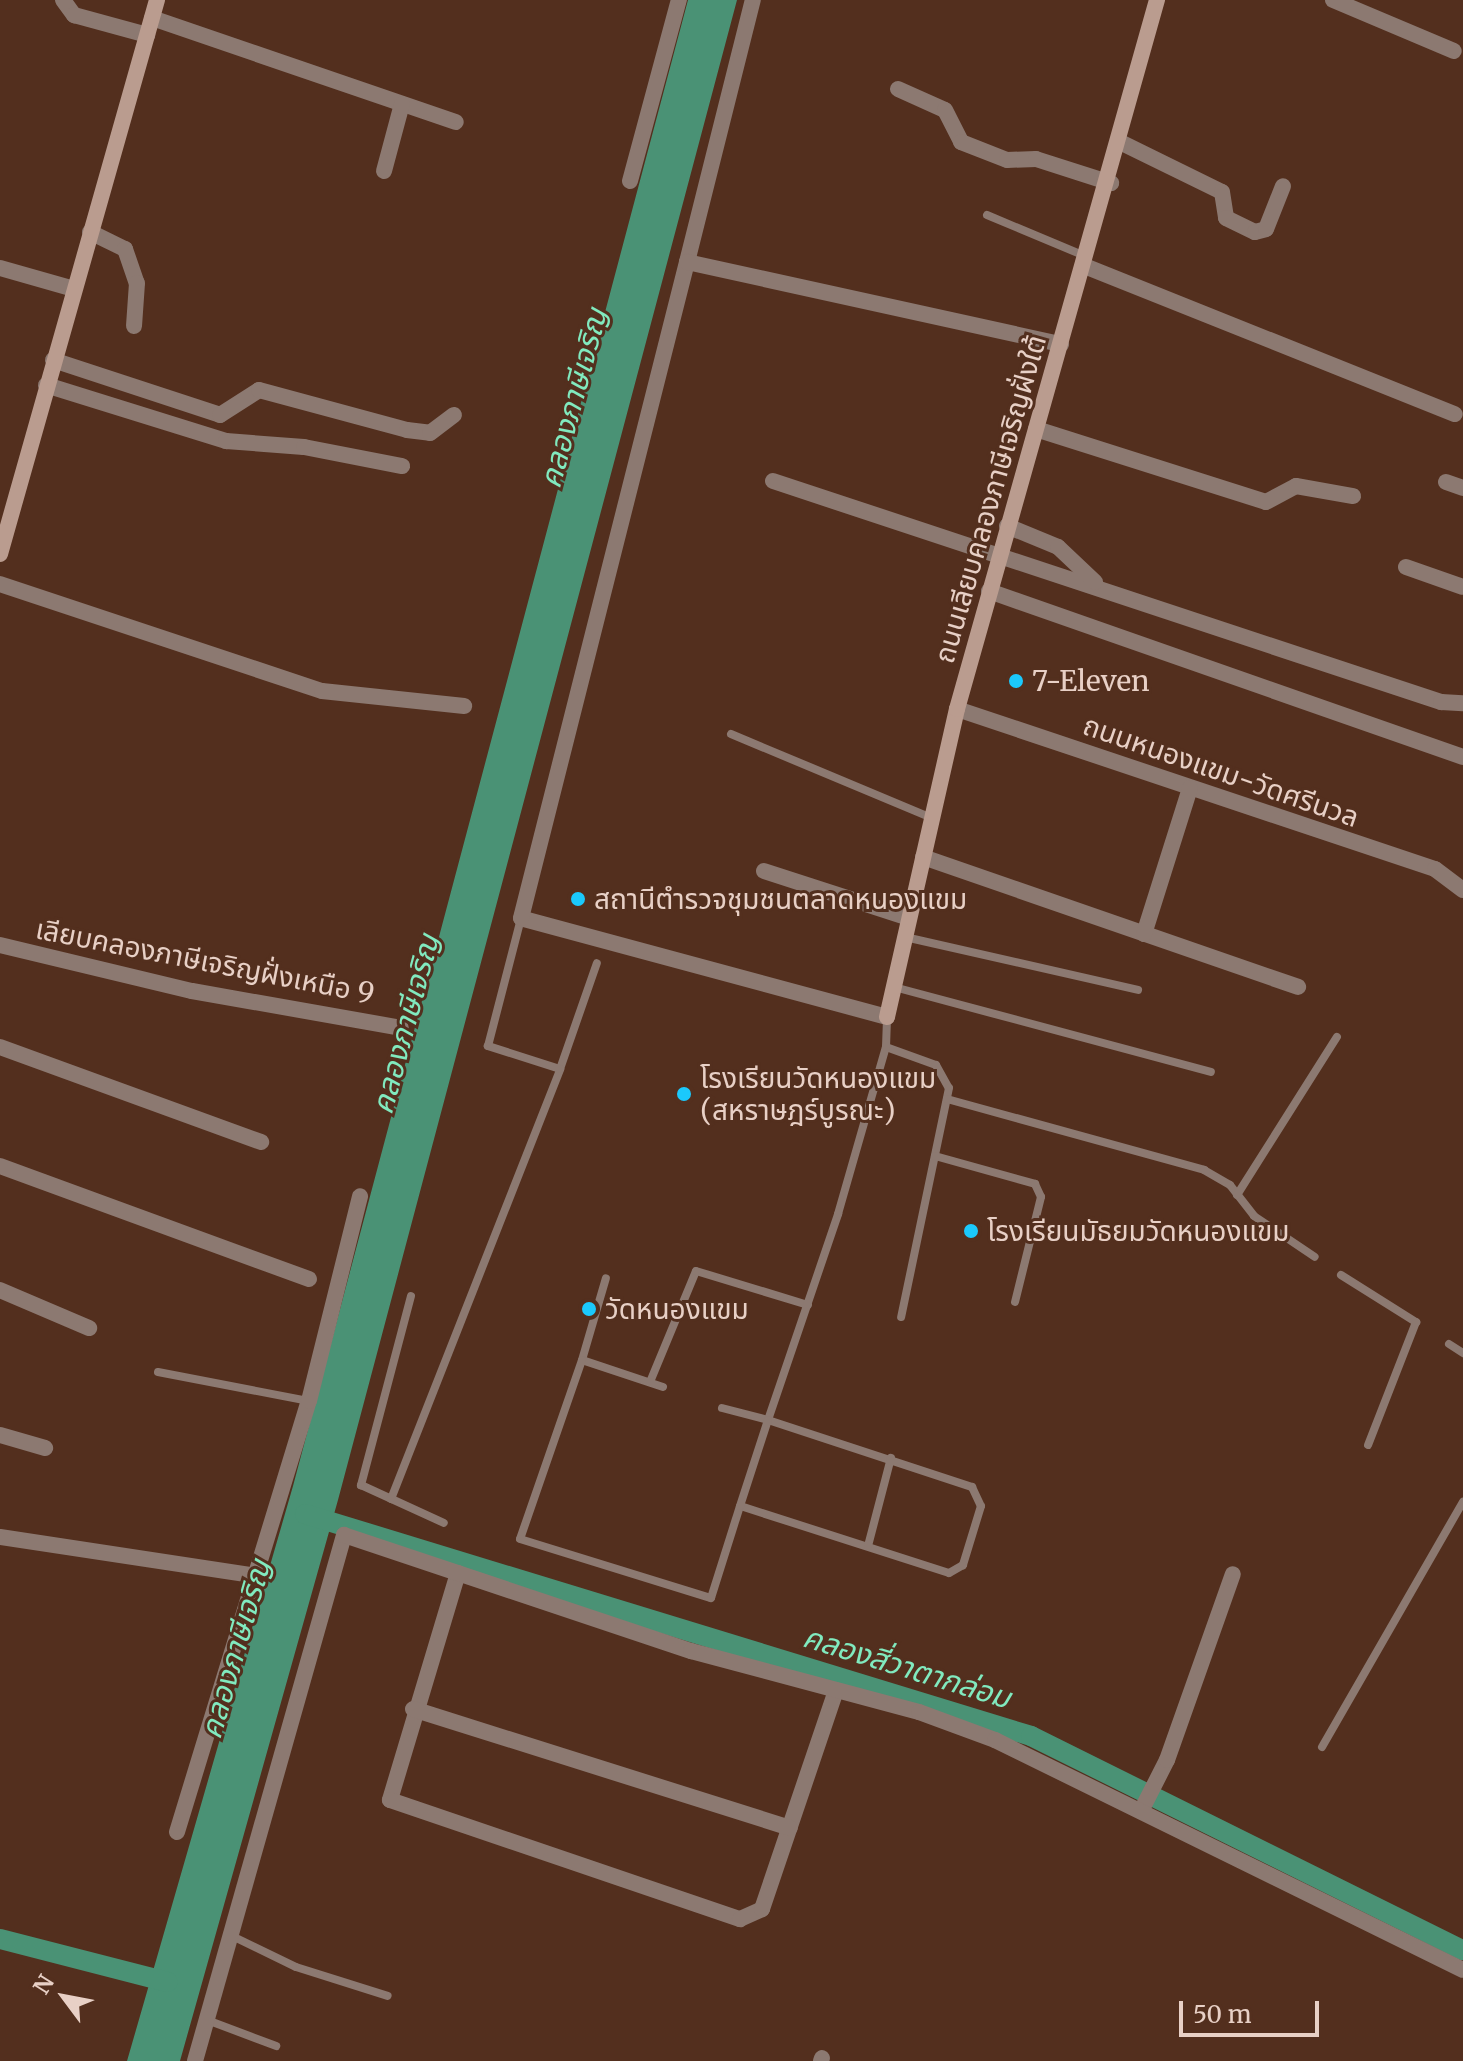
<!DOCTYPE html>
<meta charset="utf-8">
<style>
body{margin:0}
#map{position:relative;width:1463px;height:2061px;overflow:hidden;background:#532f1e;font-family:Merriweather,"Noto Sans Thai",serif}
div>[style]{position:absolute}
.water>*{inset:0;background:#4a9275}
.canal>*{height:20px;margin:-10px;padding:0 10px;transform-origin:10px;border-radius:10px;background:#4a9275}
.lane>*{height:8px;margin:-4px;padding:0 4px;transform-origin:4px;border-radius:4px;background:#8c7971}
.street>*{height:16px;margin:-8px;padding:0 8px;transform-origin:8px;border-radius:8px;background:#8c7971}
.secondary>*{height:16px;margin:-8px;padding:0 8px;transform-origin:8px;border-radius:8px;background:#ba9c8f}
.dots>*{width:22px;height:22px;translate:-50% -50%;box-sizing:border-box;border:4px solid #532f1e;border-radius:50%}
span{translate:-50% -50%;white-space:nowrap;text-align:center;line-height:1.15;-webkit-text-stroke:6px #532f1e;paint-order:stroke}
.street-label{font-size:28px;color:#e8d0c6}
.poi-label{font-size:28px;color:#e8d0c6}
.left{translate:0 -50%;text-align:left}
.water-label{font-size:30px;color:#81eabf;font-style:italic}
.north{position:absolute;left:24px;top:1957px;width:80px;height:80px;-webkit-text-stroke:6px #532f1e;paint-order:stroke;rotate:302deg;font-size:22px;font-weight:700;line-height:32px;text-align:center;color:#e8d0c6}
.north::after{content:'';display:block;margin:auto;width:28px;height:36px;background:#e8d0c6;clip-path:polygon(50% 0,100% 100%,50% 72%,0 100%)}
.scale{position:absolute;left:1179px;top:2001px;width:140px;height:36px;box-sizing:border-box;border:4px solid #e8d0c6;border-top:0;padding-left:10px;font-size:24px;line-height:28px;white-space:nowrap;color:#e8d0c6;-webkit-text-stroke:6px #532f1e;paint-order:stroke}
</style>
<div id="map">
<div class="water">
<div style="clip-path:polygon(688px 0,737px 0,338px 1500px,180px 2061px,127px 2061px,293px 1486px)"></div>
</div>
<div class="canal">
<div style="left:305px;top:1514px;width:759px;rotate:17deg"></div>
<div style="left:1031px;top:1736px;width:482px;rotate:26.4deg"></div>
<div style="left:0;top:1939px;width:173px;rotate:14.4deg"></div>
</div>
<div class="lane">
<div style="left:987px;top:215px;width:106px;rotate:22.7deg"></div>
<div style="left:731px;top:734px;width:218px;rotate:22.7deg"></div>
<div style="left:905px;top:937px;width:239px;rotate:12.8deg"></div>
<div style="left:894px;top:987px;width:328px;rotate:15deg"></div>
<div style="left:886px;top:1047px;width:53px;rotate:19.8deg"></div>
<div style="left:936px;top:1065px;width:26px;rotate:61deg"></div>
<div style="left:949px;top:1088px;width:234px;rotate:101.8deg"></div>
<div style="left:560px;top:1069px;width:112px;rotate:-70.8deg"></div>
<div style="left:947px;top:1099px;width:267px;rotate:15.4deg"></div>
<div style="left:1204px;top:1170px;width:30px;rotate:30deg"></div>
<div style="left:1230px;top:1185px;width:39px;rotate:52deg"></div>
<div style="left:1254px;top:1216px;width:73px;rotate:33.9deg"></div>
<div style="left:935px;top:1156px;width:104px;rotate:15.6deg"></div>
<div style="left:1035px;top:1184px;width:14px;rotate:65deg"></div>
<div style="left:1041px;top:1197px;width:108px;rotate:103.9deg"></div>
<div style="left:1237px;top:1195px;width:187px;rotate:-57.7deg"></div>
<div style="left:1341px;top:1275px;width:89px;rotate:32.1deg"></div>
<div style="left:1416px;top:1322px;width:132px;rotate:111.3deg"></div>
<div style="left:411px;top:1296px;width:196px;rotate:104.8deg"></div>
<div style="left:361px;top:1485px;width:91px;rotate:24.6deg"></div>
<div style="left:1449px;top:1344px;width:17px;rotate:33deg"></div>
<div style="left:582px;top:1360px;width:85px;rotate:-73.7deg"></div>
<div style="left:158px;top:1372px;width:154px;rotate:10.9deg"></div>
<div style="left:650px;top:1382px;width:120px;rotate:-67.5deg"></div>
<div style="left:696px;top:1271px;width:117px;rotate:16.9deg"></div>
<div style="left:663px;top:1387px;width:85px;rotate:-161.6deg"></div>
<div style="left:582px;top:1360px;width:189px;rotate:109.1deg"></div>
<div style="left:520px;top:1539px;width:200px;rotate:17.2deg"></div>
<div style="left:711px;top:1598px;width:96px;rotate:-72.5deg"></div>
<div style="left:722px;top:1408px;width:48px;rotate:14.6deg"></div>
<div style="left:768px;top:1420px;width:218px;rotate:-71.2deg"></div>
<div style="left:838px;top:1214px;width:174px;rotate:-74deg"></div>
<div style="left:886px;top:1047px;width:30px;rotate:-88deg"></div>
<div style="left:768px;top:1420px;width:215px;rotate:18.2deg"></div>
<div style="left:972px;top:1487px;width:21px;rotate:65deg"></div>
<div style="left:981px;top:1506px;width:62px;rotate:107deg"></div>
<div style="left:963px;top:1565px;width:16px;rotate:150deg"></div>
<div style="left:949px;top:1573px;width:219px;rotate:-162.2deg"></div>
<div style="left:740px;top:1506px;width:90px;rotate:-72deg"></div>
<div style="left:391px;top:1499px;width:462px;rotate:-68.5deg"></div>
<div style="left:560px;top:1069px;width:76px;rotate:-162.3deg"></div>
<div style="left:488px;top:1046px;width:132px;rotate:-75.5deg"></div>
<div style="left:868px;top:1546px;width:91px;rotate:-75.4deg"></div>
<div style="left:1322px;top:1747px;width:283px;rotate:-60.1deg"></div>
<div style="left:230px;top:1935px;width:73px;rotate:25.9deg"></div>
<div style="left:296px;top:1967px;width:96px;rotate:17.5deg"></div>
<div style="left:207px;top:2020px;width:74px;rotate:20.6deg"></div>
</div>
<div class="street">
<div style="left:63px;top:0;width:19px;rotate:54deg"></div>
<div style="left:74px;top:15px;width:76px;rotate:15.3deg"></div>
<div style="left:1333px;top:0;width:131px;rotate:22.9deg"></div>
<div style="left:152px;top:18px;width:321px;rotate:18.9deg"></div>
<div style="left:898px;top:89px;width:51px;rotate:24.1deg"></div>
<div style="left:945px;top:110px;width:36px;rotate:63deg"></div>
<div style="left:961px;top:142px;width:49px;rotate:21.4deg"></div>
<div style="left:1007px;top:160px;width:29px;rotate:-2deg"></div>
<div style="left:1036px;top:159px;width:79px;rotate:17.7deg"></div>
<div style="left:1122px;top:143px;width:111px;rotate:26.1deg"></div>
<div style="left:1222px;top:192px;width:26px;rotate:81deg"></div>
<div style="left:1226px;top:218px;width:32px;rotate:26deg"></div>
<div style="left:1255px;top:232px;width:11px;rotate:-15deg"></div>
<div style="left:1266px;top:229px;width:46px;rotate:-68.4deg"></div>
<div style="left:384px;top:171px;width:69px;rotate:-75deg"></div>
<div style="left:630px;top:181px;width:188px;rotate:-74.9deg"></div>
<div style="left:90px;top:232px;width:39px;rotate:26deg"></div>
<div style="left:125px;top:249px;width:36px;rotate:71deg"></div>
<div style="left:137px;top:283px;width:43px;rotate:94deg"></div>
<div style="left:687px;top:262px;width:270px;rotate:-75.9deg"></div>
<div style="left:1087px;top:267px;width:396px;rotate:21.8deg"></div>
<div style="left:0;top:268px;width:77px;rotate:15.8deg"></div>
<div style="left:53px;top:360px;width:176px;rotate:18.2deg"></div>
<div style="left:220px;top:415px;width:46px;rotate:-32.7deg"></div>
<div style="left:259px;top:390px;width:153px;rotate:15.1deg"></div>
<div style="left:407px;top:430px;width:23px;rotate:7deg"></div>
<div style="left:430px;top:433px;width:30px;rotate:-37deg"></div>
<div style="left:46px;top:385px;width:189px;rotate:17.3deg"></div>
<div style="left:226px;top:441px;width:78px;rotate:4.4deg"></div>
<div style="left:304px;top:447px;width:100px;rotate:11deg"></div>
<div style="left:1036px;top:429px;width:241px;rotate:17.6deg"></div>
<div style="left:1266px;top:502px;width:34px;rotate:-28deg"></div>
<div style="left:1296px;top:486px;width:58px;rotate:10deg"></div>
<div style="left:773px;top:481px;width:704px;rotate:18.31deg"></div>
<div style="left:1441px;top:702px;width:22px;rotate:3deg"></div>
<div style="left:1446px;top:482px;width:18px;rotate:19deg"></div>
<div style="left:1007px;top:526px;width:55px;rotate:22.4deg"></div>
<div style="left:1058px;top:547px;width:51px;rotate:43.4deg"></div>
<div style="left:1406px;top:567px;width:60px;rotate:19.3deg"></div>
<div style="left:0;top:584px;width:339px;rotate:18.4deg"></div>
<div style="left:322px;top:691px;width:143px;rotate:6deg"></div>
<div style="left:989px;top:591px;width:502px;rotate:19.3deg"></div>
<div style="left:957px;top:709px;width:504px;rotate:18.51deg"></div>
<div style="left:1435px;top:869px;width:35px;rotate:37deg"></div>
<div style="left:923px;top:857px;width:397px;rotate:19.1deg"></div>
<div style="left:764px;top:871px;width:152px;rotate:18deg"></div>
<div style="left:1144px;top:934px;width:153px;rotate:-72.5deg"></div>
<div style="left:0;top:945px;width:197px;rotate:13.5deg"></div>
<div style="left:192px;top:991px;width:212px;rotate:10deg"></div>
<div style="left:887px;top:1017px;width:379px;rotate:-164.9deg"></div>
<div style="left:521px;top:918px;width:677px;rotate:-75.8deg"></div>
<div style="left:687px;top:262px;width:383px;rotate:12.4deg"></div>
<div style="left:0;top:1047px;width:278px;rotate:20deg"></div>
<div style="left:0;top:1166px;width:329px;rotate:20.1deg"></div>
<div style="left:0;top:1290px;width:97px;rotate:23.1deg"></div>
<div style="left:0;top:1435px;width:47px;rotate:16.1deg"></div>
<div style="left:0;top:1537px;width:261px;rotate:8.6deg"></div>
<div style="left:458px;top:1573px;width:237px;rotate:106.7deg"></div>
<div style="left:390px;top:1800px;width:370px;rotate:18.8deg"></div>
<div style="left:740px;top:1919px;width:24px;rotate:-24deg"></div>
<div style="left:762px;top:1909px;width:231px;rotate:-71.3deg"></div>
<div style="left:413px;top:1709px;width:395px;rotate:17.5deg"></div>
<div style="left:1141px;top:1811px;width:57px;rotate:-63deg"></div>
<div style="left:1167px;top:1760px;width:197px;rotate:-70.5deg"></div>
<div style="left:177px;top:1832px;width:451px;rotate:-73deg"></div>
<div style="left:309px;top:1401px;width:211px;rotate:-76deg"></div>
<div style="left:195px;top:2061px;width:547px;rotate:-74.18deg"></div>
<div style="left:344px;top:1535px;width:366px;rotate:18.5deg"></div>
<div style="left:691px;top:1651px;width:236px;rotate:15deg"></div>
<div style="left:919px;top:1712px;width:81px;rotate:20.2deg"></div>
<div style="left:995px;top:1740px;width:521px;rotate:26.17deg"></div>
<div style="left:821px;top:2061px;width:3px;rotate:-72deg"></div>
</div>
<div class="secondary">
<div style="left:0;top:554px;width:576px;rotate:-74.18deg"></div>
<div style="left:887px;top:1017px;width:316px;rotate:-77.2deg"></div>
<div style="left:957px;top:709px;width:737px;rotate:-74.25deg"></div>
</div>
<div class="dots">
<div style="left:1016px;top:681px;background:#1bc9fc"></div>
<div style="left:578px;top:899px;background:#1bc9fc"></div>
<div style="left:684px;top:1094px;background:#1bc9fc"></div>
<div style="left:971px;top:1231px;background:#1bc9fc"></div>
<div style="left:589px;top:1309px;background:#1bc9fc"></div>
</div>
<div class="street-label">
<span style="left:990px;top:499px;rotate:-74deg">ถนนเลียบคลองภาษีเจริญฝั่งใต้</span>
<span style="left:1221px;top:771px;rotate:19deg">ถนนหนองแขม-วัดศรีนวล</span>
<span style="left:205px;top:961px;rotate:11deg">เลียบคลองภาษีเจริญฝั่งเหนือ 9</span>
</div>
<div class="poi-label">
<span class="left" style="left:1032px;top:681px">7-Eleven</span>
<span class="left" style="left:594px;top:899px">สถานีตำรวจชุมชนตลาดหนองแขม</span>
<span class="left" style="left:700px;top:1094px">โรงเรียนวัดหนองแขม<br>(สหราษฎร์บูรณะ)</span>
<span class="left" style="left:987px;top:1231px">โรงเรียนมัธยมวัดหนองแขม</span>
<span class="left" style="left:605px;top:1309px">วัดหนองแขม</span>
</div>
<div class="water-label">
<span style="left:573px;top:398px;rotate:-75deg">คลองภาษีเจริญ</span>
<span style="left:405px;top:1024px;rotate:-75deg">คลองภาษีเจริญ</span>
<span style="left:235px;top:1649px;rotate:-74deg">คลองภาษีเจริญ</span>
<span style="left:907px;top:1667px;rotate:17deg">คลองสี่วาตากล่อม</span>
</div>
<div class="north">N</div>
<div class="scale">50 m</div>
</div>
